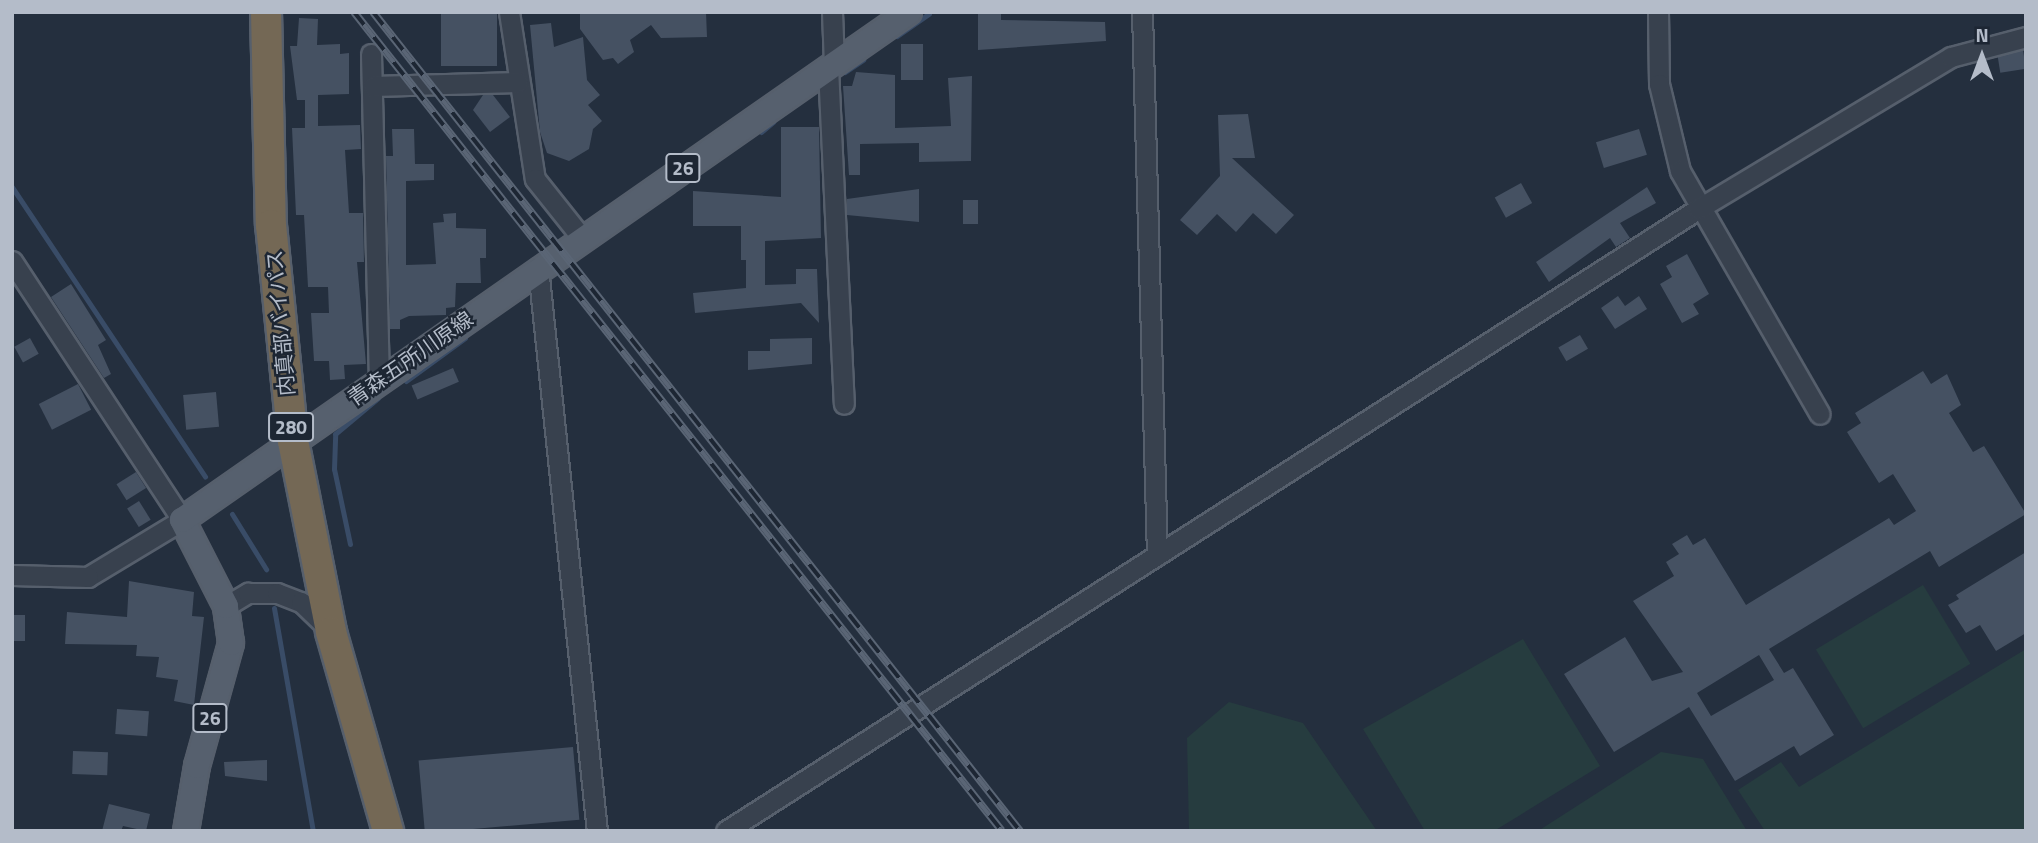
<!DOCTYPE html>
<meta charset="utf-8">
<style>
body{margin:0}
#map{position:relative;width:2038px;height:843px;overflow:hidden;background:#242f3e;font-family:"Titillium Web","Noto Sans JP",sans-serif}
div>[style]{position:absolute}
.green>*{inset:0;background:#263c3f;transform-origin:0 0}
.stream>*{height:5px;margin:-2.5px;padding:0 2.5px;transform-origin:2.5px;border-radius:2.5px;background:#394c67}
.building>*{inset:0;background:#455162;transform-origin:0 0}
.roads{filter:drop-shadow(2px 0 #565f6c) drop-shadow(-2px 0 #565f6c) drop-shadow(0 2px #565f6c) drop-shadow(0 -2px #565f6c)}
.minor>*{height:19px;margin:-9.5px;padding:0 9.5px;transform-origin:9.5px;border-radius:9.5px;background:#38414e}
.major>*{height:24px;margin:-12px;padding:0 12px;transform-origin:12px;border-radius:12px;background:#56606e}
.highway>*{height:30px;margin:-15px;padding:0 15px;transform-origin:15px;border-radius:15px;background:#746855}
.rail>*{height:8px;margin-top:-4px;transform-origin:0;background:repeating-linear-gradient(90deg,#1d2633 0 16px,#5a6575 0 32px);box-sizing:border-box;border-block:2px solid #5a6575}
span{translate:-50% -50%;white-space:nowrap;text-align:center;line-height:1.15;-webkit-text-stroke:5px #1d2633;paint-order:stroke}
.shield-label span{padding:2px 5px;background:#1d2633;border:2px solid;border-radius:5px;-webkit-text-stroke-width:0}
.shield-label{font-size:19px;color:#b4bcc9;font-weight:700}
.street-label{font-size:21px;color:#b4bcc9}
.frame{position:absolute;inset:0;border:14px solid #b4bcc9;pointer-events:none}
.north{position:absolute;left:1947px;top:21px;width:70px;height:70px;-webkit-text-stroke:5px #1d2633;paint-order:stroke;rotate:0deg;font-size:19px;font-weight:700;line-height:28px;text-align:center;color:#b4bcc9}
.north::after{content:'';display:block;margin:auto;width:24px;height:32px;background:#b4bcc9;clip-path:polygon(50% 0,100% 100%,50% 72%,0 100%)}
</style>
<div id="map">
<div class="green">
<div style="left:1923px;top:585px;width:92px;height:125px;rotate:59deg"></div>
<div style="clip-path:polygon(1523px 639px,1600px 766px,1494px 831px,1425px 831px,1363px 729px)"></div>
<div style="clip-path:polygon(2026px 649px,2026px 831px,1765px 831px,1738px 790px,1781px 762px,1799px 787px)"></div>
<div style="clip-path:polygon(1229px 702px,1303px 723px,1377px 831px,1189px 831px,1187px 738px)"></div>
<div style="clip-path:polygon(1661px 752px,1703px 759px,1747px 831px,1538px 831px)"></div>
</div>
<div class="stream">
<div style="left:897px;top:36px;width:39px;rotate:-35deg"></div>
<div style="left:845px;top:72px;width:22px;rotate:-34deg"></div>
<div style="left:761px;top:132px;width:16px;rotate:-40deg"></div>
<div style="left:12px;top:187px;width:348px;rotate:56.3deg"></div>
<div style="left:406px;top:381px;width:73px;rotate:-36.1deg"></div>
<div style="left:232px;top:514px;width:65px;rotate:58.3deg"></div>
<div style="left:350px;top:544px;width:77px;rotate:-102deg"></div>
<div style="left:334px;top:469px;width:35px;rotate:-88deg"></div>
<div style="left:335px;top:434px;width:56px;rotate:-39.9deg"></div>
<div style="left:274px;top:608px;width:226px;rotate:80.1deg"></div>
</div>
<div class="building">
<div style="clip-path:polygon(580px 12px,706px 12px,707px 37px,661px 38px,651px 25px,630px 40px,634px 52px,618px 64px,613px 58px,603px 60px,580px 29px)"></div>
<div style="clip-path:polygon(978px 12px,1001px 12px,1001px 20px,1105px 22px,1106px 41px,978px 50px)"></div>
<div style="left:497px;top:13px;width:53px;height:56px;rotate:90deg"></div>
<div style="clip-path:polygon(299px 18px,318px 19px,317px 45px,340px 44px,340px 54px,349px 53px,349px 94px,318px 95px,318px 126px,360px 125px,361px 149px,345px 150px,349px 213px,363px 213px,364px 262px,357px 262px,366px 364px,344px 365px,345px 379px,330px 380px,329px 361px,314px 361px,311px 313px,329px 313px,328px 287px,308px 287px,304px 215px,296px 215px,292px 128px,305px 128px,305px 100px,297px 100px,290px 46px,297px 46px)"></div>
<div style="clip-path:polygon(551px 23px,554px 47px,583px 37px,587px 80px,600px 95px,588px 105px,602px 121px,593px 129px,589px 149px,569px 161px,547px 153px,540px 132px,530px 25px)"></div>
<div style="left:901px;top:44px;width:22px;height:36px"></div>
<div style="left:2023px;top:50px;width:19px;height:26px;rotate:81deg"></div>
<div style="clip-path:polygon(856px 72px,895px 75px,895px 128px,951px 126px,948px 78px,972px 76px,971px 161px,919px 162px,919px 143px,860px 144px,860px 175px,849px 175px,843px 86px,852px 86px)"></div>
<div style="clip-path:polygon(483px 95px,493px 95px,510px 117px,490px 132px,473px 110px)"></div>
<div style="clip-path:polygon(1248px 114px,1255px 158px,1232px 158px,1294px 215px,1276px 234px,1253px 213px,1236px 232px,1217px 214px,1197px 235px,1180px 220px,1220px 176px,1218px 115px)"></div>
<div style="clip-path:polygon(781px 127px,819px 127px,821px 238px,765px 241px,765px 285px,796px 284px,796px 269px,817px 269px,819px 323px,801px 303px,695px 313px,693px 293px,746px 288px,746px 260px,741px 260px,741px 226px,693px 226px,693px 191px,781px 197px)"></div>
<div style="clip-path:polygon(392px 129px,414px 129px,415px 164px,434px 164px,434px 180px,406px 181px,406px 265px,436px 264px,433px 223px,444px 222px,443px 214px,456px 213px,456px 228px,486px 229px,486px 258px,480px 258px,481px 283px,456px 283px,455px 307px,446px 308px,446px 315px,409px 316px,400px 320px,400px 329px,390px 329px,386px 156px,393px 156px)"></div>
<div style="left:1639px;top:129px;width:27px;height:45px;rotate:73deg"></div>
<div style="left:1521px;top:183px;width:23px;height:30px;rotate:61deg"></div>
<div style="clip-path:polygon(1647px 187px,1656px 203px,1620px 223px,1630px 238px,1616px 247px,1610px 238px,1549px 282px,1536px 262px)"></div>
<div style="clip-path:polygon(919px 189px,919px 222px,847px 215px,847px 199px)"></div>
<div style="left:963px;top:200px;width:15px;height:24px"></div>
<div style="clip-path:polygon(1687px 254px,1709px 294px,1693px 304px,1699px 314px,1682px 323px,1660px 284px,1672px 277px,1666px 266px)"></div>
<div style="clip-path:polygon(71px 284px,106px 340px,98px 345px,111px 374px,104px 378px,51px 297px)"></div>
<div style="clip-path:polygon(1618px 296px,1625px 306px,1639px 296px,1647px 309px,1615px 329px,1601px 308px)"></div>
<div style="left:1580px;top:335px;width:16px;height:25px;rotate:60deg"></div>
<div style="left:30px;top:338px;width:18px;height:18px;rotate:61deg"></div>
<div style="clip-path:polygon(812px 338px,812px 364px,748px 370px,748px 351px,770px 351px,770px 339px)"></div>
<div style="left:453px;top:368px;width:15px;height:45px;rotate:67deg"></div>
<div style="clip-path:polygon(evenodd,1923px 371px,1931px 384px,1947px 374px,1961px 405px,1949px 413px,1973px 452px,1984px 446px,2026px 514px,1939px 567px,1930px 551px,1769px 649px,1784px 673px,1793px 668px,1834px 735px,1800px 756px,1794px 746px,1735px 781px,1689px 707px,1614px 752px,1564px 674px,1625px 637px,1652px 681px,1683px 672px,1633px 601px,1674px 576px,1666px 562px,1679px 554px,1672px 544px,1687px 535px,1693px 545px,1705px 538px,1746px 605px,1889px 518px,1894px 525px,1916px 511px,1893px 474px,1879px 483px,1847px 432px,1861px 423px,1855px 413px,1923px 371px,1759px 655px,1774px 680px,1711px 716px,1697px 693px,1759px 655px)"></div>
<div style="left:78px;top:384px;width:29px;height:44px;rotate:63deg"></div>
<div style="left:216px;top:392px;width:35px;height:33px;rotate:85deg"></div>
<div style="left:136px;top:472px;width:19px;height:23px;rotate:58deg"></div>
<div style="left:139px;top:501px;width:22px;height:14px;rotate:58deg"></div>
<div style="clip-path:polygon(2026px 552px,2026px 633px,1996px 651px,1980px 625px,1966px 633px,1948px 605px,1959px 599px,1956px 595px)"></div>
<div style="clip-path:polygon(129px 581px,194px 592px,192px 616px,204px 617px,194px 705px,174px 701px,178px 680px,156px 677px,159px 657px,136px 656px,137px 645px,65px 644px,67px 612px,127px 617px)"></div>
<div style="left:12px;top:615px;width:13px;height:26px"></div>
<div style="left:117px;top:709px;width:32px;height:25px;rotate:4deg"></div>
<div style="left:573px;top:747px;width:73px;height:155px;rotate:85deg"></div>
<div style="left:73px;top:751px;width:35px;height:23px;rotate:2deg"></div>
<div style="clip-path:polygon(267px 760px,267px 781px,225px 776px,224px 762px)"></div>
<div style="clip-path:polygon(109px 804px,150px 814px,146px 831px,123px 826px,121px 831px,102px 831px)"></div>
</div>
<div class="roads">
<div class="minor">
<div style="left:509px;top:12px;width:169px;rotate:81.2deg"></div>
<div style="left:535px;top:179px;width:75px;rotate:51.5deg"></div>
<div style="left:832px;top:12px;width:52px;rotate:87.8deg"></div>
<div style="left:1142px;top:12px;width:543px;rotate:88.42deg"></div>
<div style="left:1658px;top:12px;width:72px;rotate:89.2deg"></div>
<div style="left:1659px;top:84px;width:89px;rotate:76.4deg"></div>
<div style="left:1680px;top:171px;width:280px;rotate:60.1deg"></div>
<div style="left:371px;top:54px;width:325px;rotate:88.6deg"></div>
<div style="left:828px;top:68px;width:336px;rotate:87.3deg"></div>
<div style="left:373px;top:86px;width:145px;rotate:-1.6deg"></div>
<div style="left:12px;top:261px;width:310px;rotate:56.7deg"></div>
<div style="left:182px;top:520px;width:110px;rotate:148.8deg"></div>
<div style="left:88px;top:577px;width:76px;rotate:-178.5deg"></div>
<div style="left:538px;top:268px;width:566px;rotate:84.02deg"></div>
<div style="left:226px;top:606px;width:26px;rotate:-31deg"></div>
<div style="left:248px;top:593px;width:29px"></div>
<div style="left:277px;top:593px;width:26px;rotate:21deg"></div>
<div style="left:301px;top:602px;width:42px;rotate:44deg"></div>
<div style="left:726px;top:831px;width:1154px;rotate:-32.62deg"></div>
<div style="left:1698px;top:209px;width:295px;rotate:-31deg"></div>
<div style="left:1951px;top:57px;width:78px;rotate:-14.9deg"></div>
</div>
<div class="major">
<div style="left:186px;top:831px;width:66px;rotate:-80.4deg"></div>
<div style="left:197px;top:766px;width:128px;rotate:-74.5deg"></div>
<div style="left:231px;top:643px;width:37px;rotate:-98deg"></div>
<div style="left:226px;top:606px;width:97px;rotate:-117.1deg"></div>
<div style="left:182px;top:520px;width:887px;rotate:-34.94deg"></div>
</div>
<div class="highway">
<div style="left:266px;top:12px;width:213px;rotate:88.7deg"></div>
<div style="left:271px;top:225px;width:217px;rotate:84.2deg"></div>
<div style="left:293px;top:441px;width:195px;rotate:78.7deg"></div>
<div style="left:331px;top:632px;width:207px;rotate:74deg"></div>
</div>
</div>
<div class="rail">
<div style="left:354px;top:12px;width:1044px;rotate:51.65deg"></div>
<div style="left:373px;top:12px;width:1044px;rotate:51.69deg"></div>
</div>
<div class="shield-label">
<span style="left:683px;top:168px">26</span>
<span style="left:291px;top:427px">280</span>
<span style="left:210px;top:718px">26</span>
</div>
<div class="street-label">
<span style="left:280px;top:323px;rotate:-95deg">内真部バイパス</span>
<span style="left:410px;top:358px;rotate:-35deg">青森五所川原線</span>
</div>
<div class="frame"></div>
<div class="north">N</div>
</div>
